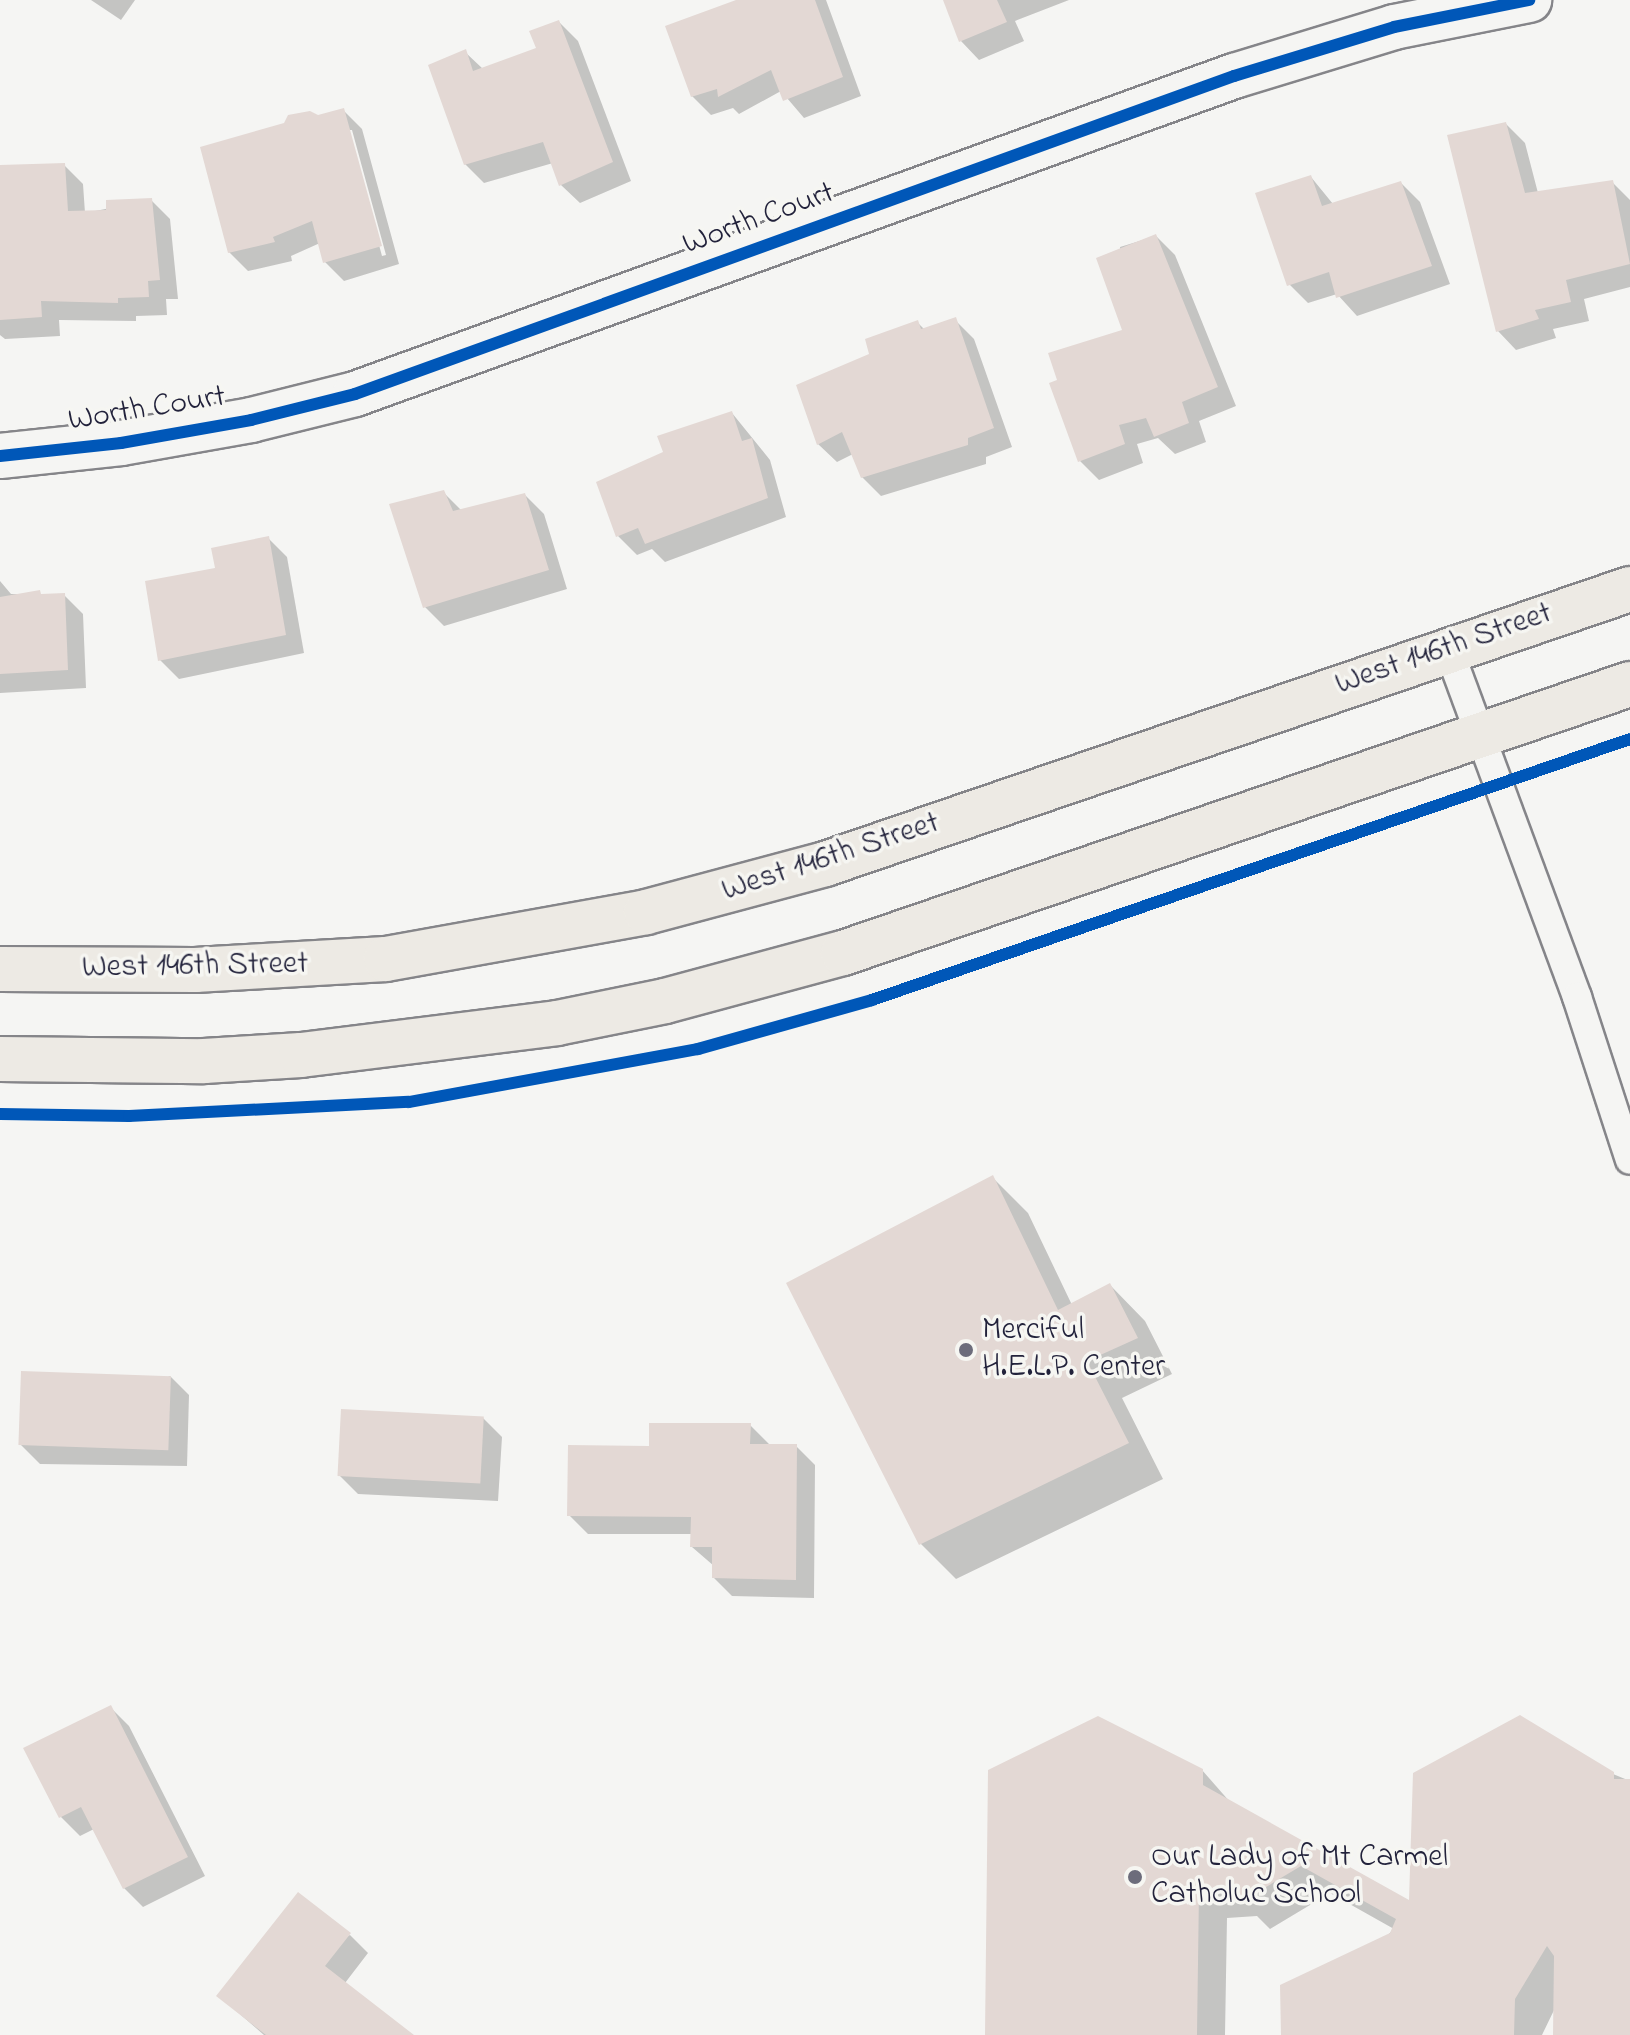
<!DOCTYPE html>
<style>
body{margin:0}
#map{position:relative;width:1630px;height:2035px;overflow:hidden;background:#f5f5f3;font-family:"Indie Flower",sans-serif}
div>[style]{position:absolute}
.shadow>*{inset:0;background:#0003}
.building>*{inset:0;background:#e3d8d4;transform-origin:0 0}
.roads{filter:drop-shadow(2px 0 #858589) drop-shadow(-2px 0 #858589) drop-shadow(0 2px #858589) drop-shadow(0 -2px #858589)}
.service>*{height:28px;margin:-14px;padding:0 14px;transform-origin:14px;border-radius:14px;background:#f5f5f3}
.minor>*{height:44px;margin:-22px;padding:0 22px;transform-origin:22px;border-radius:22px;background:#f5f5f3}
.primary>*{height:44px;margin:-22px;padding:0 22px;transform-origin:22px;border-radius:22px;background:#edeae4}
.cycleway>*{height:12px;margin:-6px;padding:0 6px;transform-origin:6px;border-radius:6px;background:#0057b8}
.dots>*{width:22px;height:22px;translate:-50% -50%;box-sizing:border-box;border:4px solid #f6f6f2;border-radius:50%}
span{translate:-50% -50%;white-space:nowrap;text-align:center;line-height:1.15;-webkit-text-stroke:7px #f6f6f2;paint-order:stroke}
.street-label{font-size:32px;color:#22223b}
.poi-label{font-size:32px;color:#22223b}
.left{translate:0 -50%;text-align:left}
</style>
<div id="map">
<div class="shadow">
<div style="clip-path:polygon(91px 0,135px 0,121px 20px)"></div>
<div style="clip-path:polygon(741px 0,826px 0,861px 96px,804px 118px,781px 91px,739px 114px,733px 108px,711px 115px,692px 96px)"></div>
<div style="clip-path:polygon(945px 0,1069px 0,1015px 21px,1024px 41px,979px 60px,961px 41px)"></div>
<div style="clip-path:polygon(559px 22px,578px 41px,631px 181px,580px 203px,561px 185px,553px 163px,484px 183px,465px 164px,465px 52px,483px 69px,538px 50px)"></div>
<div style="clip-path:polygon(evenodd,343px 110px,362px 129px,399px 264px,344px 281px,325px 262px,320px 243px,291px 256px,292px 261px,248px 271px,229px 252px,285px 125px,343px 110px,348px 130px,352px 130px,386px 255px,382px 256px,348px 130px)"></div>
<div style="clip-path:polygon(1506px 124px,1525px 143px,1538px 193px,1612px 182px,1630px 200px,1630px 287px,1584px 299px,1589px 321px,1553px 329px,1556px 338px,1516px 350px,1498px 331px)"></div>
<div style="clip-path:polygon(64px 165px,83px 184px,85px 213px,151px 200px,170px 219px,178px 299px,166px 299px,167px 315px,136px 316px,136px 321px,59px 320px,60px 336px,5px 339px,0 335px,0 167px)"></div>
<div style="clip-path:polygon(1311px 177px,1333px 204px,1401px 183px,1420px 202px,1450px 284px,1357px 316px,1337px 294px,1308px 303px,1289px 284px)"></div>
<div style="clip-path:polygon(1156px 236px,1175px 255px,1236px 406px,1199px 421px,1206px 442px,1175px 454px,1158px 438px,1137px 444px,1143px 463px,1099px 480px,1080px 461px,1060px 382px,1125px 331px,1120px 247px)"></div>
<div style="clip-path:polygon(955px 320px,974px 339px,1012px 447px,986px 457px,986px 464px,881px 496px,862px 477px,853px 454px,837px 462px,818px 444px,871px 355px,917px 322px,925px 330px)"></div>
<div style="clip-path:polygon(732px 413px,770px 460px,786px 517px,665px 562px,652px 549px,637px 555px,618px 536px,666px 453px)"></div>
<div style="clip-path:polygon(444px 493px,462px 511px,525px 495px,544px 514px,567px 589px,444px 626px,425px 607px)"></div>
<div style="clip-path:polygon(268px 538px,287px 557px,304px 653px,179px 679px,160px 660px,217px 569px)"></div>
<div style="clip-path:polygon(0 581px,11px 594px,64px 595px,83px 614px,86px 688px,0 693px)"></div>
<div style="clip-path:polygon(992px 1177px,1028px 1213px,1072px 1305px,1110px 1285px,1145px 1321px,1172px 1374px,1122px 1398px,1163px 1479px,956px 1579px,920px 1543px)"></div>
<div style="clip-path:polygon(170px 1376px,189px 1395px,187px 1466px,40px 1464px,21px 1445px)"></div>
<div style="clip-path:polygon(483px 1418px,502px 1437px,498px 1501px,358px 1494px,339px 1475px)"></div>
<div style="clip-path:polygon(750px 1425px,769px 1444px,796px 1446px,815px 1465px,814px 1598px,732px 1596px,714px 1578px,714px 1566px,692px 1547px,692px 1534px,588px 1534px,569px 1515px,651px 1448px)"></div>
<div style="clip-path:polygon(110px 1707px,129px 1726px,205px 1876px,143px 1907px,124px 1888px,94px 1829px,80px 1836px,61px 1817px)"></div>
<div style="clip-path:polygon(1202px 1770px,1230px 1802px,1411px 1903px,1613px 1774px,1630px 1781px,1630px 2035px,1555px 2035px,1556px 2006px,1542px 2035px,1283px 2035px,1394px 1929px,1330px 1893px,1270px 1929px,1257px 1916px,1227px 1918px,1225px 2035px,987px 2035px)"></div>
<div style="clip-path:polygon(350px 1935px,368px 1953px,345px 1983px,411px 2035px,264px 2035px,219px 1996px)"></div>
</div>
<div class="building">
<div style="clip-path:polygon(736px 0,815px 0,843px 77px,783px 101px,771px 70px,718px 97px,717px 89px,691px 97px,665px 26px)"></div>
<div style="clip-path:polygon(943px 0,997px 0,1007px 22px,959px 42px)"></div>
<div style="clip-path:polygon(559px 20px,613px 162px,559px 186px,543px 142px,464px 165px,428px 65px,466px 49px,473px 71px,536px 48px,529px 31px)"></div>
<div style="clip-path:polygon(344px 108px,382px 246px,323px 263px,312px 221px,273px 237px,275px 242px,228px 253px,200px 147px,284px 123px,288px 115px,310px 111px,318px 115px)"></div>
<div style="clip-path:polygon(1506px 122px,1525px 193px,1613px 180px,1630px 264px,1566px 280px,1571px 302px,1535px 310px,1539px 319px,1496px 332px,1447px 135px)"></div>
<div style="clip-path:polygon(65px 163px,68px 211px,106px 210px,106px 200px,152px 198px,160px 280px,148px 281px,149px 297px,118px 298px,118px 303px,41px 301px,42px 317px,0 320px,0 165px)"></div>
<div style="clip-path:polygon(1311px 175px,1322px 206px,1401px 181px,1432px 266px,1336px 298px,1329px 272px,1287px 286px,1255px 193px)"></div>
<div style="clip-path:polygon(1156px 234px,1218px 387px,1182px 402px,1189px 423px,1154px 437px,1146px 418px,1119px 425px,1125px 444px,1078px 462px,1049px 383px,1057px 380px,1048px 353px,1122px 330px,1096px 258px)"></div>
<div style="clip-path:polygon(956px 317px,994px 428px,968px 438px,968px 445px,861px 478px,842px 432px,817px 445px,796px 385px,869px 354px,865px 339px,918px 320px,921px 329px)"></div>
<div style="clip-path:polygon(732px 411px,742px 441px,752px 438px,768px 498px,645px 544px,638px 528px,616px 537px,596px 482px,663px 452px,657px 436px)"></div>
<div style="clip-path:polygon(444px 490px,453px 511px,525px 493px,549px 570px,423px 608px,389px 504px)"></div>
<div style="clip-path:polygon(269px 536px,286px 635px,158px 661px,145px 581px,215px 568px,211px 548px)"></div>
<div style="clip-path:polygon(40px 590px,41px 594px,65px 593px,68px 670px,0 674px,0 597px)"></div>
<div style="clip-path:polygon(993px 1175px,1058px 1310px,1110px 1283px,1138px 1338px,1087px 1361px,1129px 1443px,919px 1545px,786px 1283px)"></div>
<div style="left:21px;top:1371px;width:150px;height:74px;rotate:2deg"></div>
<div style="left:341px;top:1409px;width:143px;height:67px;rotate:3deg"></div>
<div style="clip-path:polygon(649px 1423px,751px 1423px,750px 1444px,797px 1444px,796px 1580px,712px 1578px,712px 1547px,690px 1547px,691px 1517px,567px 1516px,568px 1445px,649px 1446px)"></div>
<div style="clip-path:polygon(111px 1705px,188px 1857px,123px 1889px,81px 1807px,59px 1818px,23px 1748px)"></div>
<div style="clip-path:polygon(1520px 1715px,1614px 1772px,1614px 1779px,1630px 1779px,1630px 2035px,1553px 2035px,1554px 1956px,1547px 1946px,1515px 1999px,1514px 2035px,1281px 2035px,1280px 1985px,1390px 1933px,1396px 1919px,1301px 1866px,1241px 1902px,1228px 1888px,1199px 1891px,1197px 2035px,985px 2035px,988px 1770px,1098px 1716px,1203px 1769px,1203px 1785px,1409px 1900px,1413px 1773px)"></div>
<div style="clip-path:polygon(298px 1892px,351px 1933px,325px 1966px,414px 2035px,266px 2035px,216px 1996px)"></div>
</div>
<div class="roads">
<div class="service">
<div style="left:1448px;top:648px;width:372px;rotate:69.7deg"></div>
<div style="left:1577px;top:997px;width:171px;rotate:72deg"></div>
</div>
<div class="minor">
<div style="left:0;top:456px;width:122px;rotate:-6.1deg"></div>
<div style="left:121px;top:443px;width:132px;rotate:-10deg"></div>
<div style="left:251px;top:420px;width:107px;rotate:-14deg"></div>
<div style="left:355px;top:394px;width:935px;rotate:-19.89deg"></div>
<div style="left:1234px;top:76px;width:167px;rotate:-17deg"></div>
<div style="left:1394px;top:27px;width:138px;rotate:-11.3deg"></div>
</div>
<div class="primary">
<div style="left:0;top:969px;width:195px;rotate:0.3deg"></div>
<div style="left:195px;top:970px;width:191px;rotate:-3.3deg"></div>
<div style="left:386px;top:959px;width:264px;rotate:-10.2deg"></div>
<div style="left:646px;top:912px;width:185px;rotate:-15deg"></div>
<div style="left:825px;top:864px;width:851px;rotate:-18.86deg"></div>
<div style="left:0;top:1059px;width:204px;rotate:0.6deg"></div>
<div style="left:204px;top:1061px;width:97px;rotate:-3.5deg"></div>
<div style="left:301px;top:1055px;width:258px;rotate:-7.1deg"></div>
<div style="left:557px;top:1023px;width:110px;rotate:-11.5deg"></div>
<div style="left:665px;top:1001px;width:184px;rotate:-15.1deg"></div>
<div style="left:843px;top:953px;width:832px;rotate:-18.87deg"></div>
</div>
</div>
<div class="cycleway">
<div style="left:0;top:456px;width:122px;rotate:-6.1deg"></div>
<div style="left:121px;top:443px;width:132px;rotate:-10deg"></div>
<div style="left:251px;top:420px;width:107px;rotate:-14deg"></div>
<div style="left:355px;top:394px;width:935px;rotate:-19.89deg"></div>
<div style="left:1234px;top:76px;width:167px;rotate:-17deg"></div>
<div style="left:1394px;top:27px;width:138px;rotate:-11.3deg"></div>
<div style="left:0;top:1114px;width:129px;rotate:0.9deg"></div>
<div style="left:129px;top:1116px;width:280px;rotate:-2.9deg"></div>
<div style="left:409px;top:1102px;width:294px;rotate:-10.4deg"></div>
<div style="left:698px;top:1049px;width:181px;rotate:-15.7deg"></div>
<div style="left:872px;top:1000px;width:802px;rotate:-19deg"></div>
</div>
<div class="dots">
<div style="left:966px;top:1350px;background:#6c6c7b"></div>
<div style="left:1135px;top:1877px;background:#6c6c7b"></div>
</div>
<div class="street-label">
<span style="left:759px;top:220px;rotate:-20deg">Worth Court</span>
<span style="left:147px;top:410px;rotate:-9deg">Worth Court</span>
<span style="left:1444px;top:650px;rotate:-19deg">West 146th Street</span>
<span style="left:831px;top:858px;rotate:-18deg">West 146th Street</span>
<span style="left:195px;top:967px;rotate:-1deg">West 146th Street</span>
</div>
<div class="poi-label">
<span class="left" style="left:982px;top:1350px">Merciful<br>H.E.L.P. Center</span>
<span class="left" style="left:1151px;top:1877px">Our Lady of Mt Carmel<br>Catholuc School</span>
</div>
</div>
